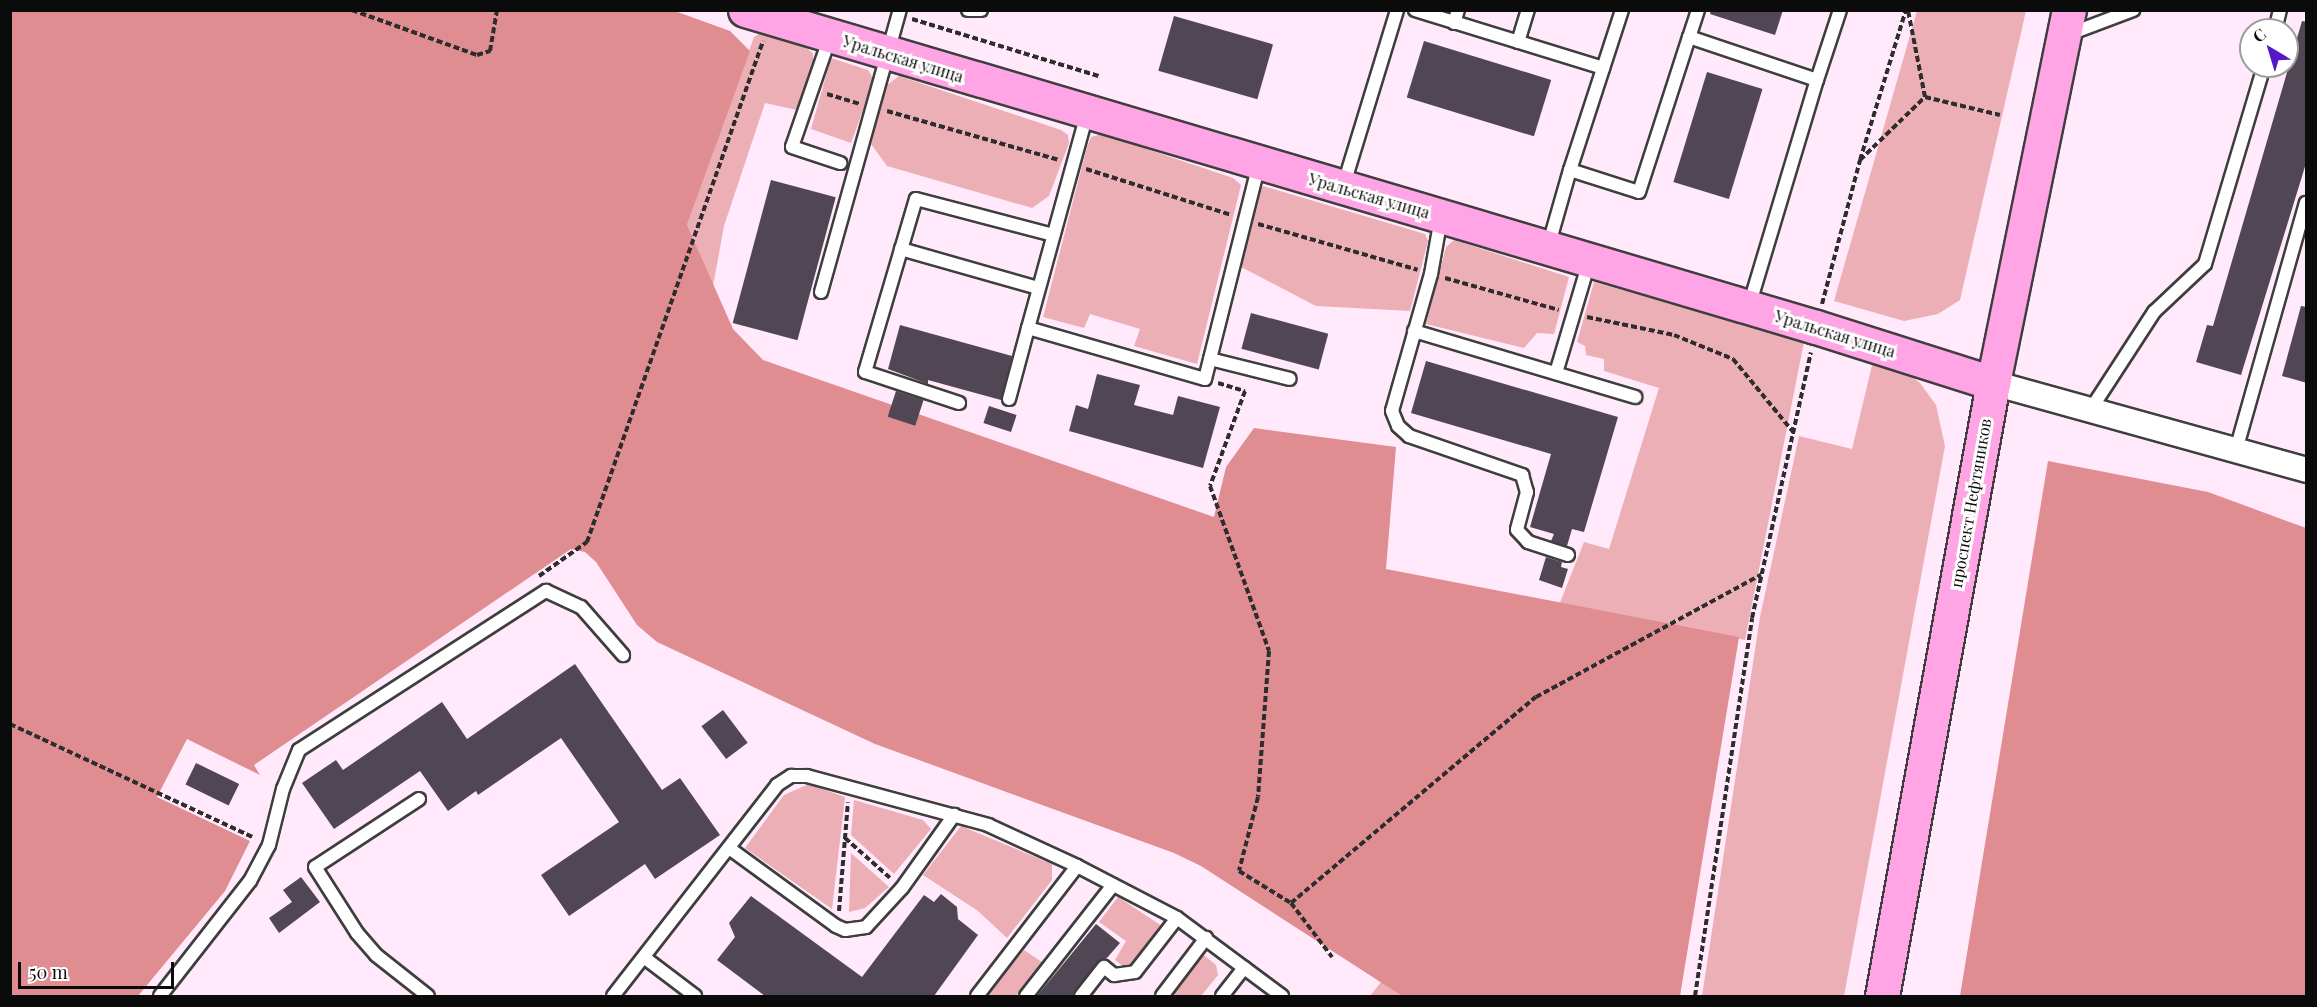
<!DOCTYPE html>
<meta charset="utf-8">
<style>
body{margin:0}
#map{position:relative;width:2317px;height:1007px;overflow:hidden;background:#ffe9fa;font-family:"Playfair Display",serif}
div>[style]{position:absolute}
.green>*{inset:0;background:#edafb6}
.forest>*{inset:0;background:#df8d91}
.building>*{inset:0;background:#514654;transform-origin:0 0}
.path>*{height:4px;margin-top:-2px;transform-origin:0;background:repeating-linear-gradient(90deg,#2d2d2d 0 6px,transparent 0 9px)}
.roads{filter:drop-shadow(2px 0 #3e3e3e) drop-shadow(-2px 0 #3e3e3e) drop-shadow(0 2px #3e3e3e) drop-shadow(0 -2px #3e3e3e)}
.lane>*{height:12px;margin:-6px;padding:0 6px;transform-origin:6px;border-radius:6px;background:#fff}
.street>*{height:24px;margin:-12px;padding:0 12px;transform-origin:12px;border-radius:12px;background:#fff}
.secondary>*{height:33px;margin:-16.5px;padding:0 16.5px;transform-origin:16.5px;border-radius:16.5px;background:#ffa4e4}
span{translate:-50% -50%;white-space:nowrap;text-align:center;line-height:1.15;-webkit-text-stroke:6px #fff;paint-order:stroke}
.street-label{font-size:16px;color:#0b0b0b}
.frame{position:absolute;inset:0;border:12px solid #0b0b0b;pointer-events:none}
.north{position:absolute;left:2239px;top:18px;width:60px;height:60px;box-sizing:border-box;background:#fff;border:2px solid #9d9d9d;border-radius:50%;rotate:322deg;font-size:16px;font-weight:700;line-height:24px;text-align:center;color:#0b0b0b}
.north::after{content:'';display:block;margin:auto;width:21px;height:27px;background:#5517c7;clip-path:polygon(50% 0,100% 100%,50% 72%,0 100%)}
.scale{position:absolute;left:18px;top:962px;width:156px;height:27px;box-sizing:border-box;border:3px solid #0b0b0b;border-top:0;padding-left:8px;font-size:18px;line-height:21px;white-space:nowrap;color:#0b0b0b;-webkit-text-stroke:4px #fff;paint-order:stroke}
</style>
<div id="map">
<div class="green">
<div style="clip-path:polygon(1917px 11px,2026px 11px,1960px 300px,1938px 314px,1904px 321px,1834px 301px)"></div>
<div style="clip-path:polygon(762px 32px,806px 48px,813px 53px,813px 63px,797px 110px,765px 103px,724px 226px,713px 286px,687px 225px,754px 37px)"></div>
<div style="clip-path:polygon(831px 58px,868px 70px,874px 80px,851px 143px,811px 129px)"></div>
<div style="clip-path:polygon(899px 76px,1061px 130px,1068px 135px,1069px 143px,1049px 196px,1032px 208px,887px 166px,871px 144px,887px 85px)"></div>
<div style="clip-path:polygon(1102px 134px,1233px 178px,1241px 185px,1197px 364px,1134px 346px,1140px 329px,1090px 314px,1084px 328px,1043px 317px,1087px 147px,1091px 137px)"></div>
<div style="clip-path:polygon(1263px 186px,1425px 234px,1428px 241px,1410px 311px,1316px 306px,1241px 267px,1255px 194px)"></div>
<div style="clip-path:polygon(1454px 240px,1569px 277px,1554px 334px,1537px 333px,1524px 348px,1426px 324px,1446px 247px)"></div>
<div style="clip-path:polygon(1594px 282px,1804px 342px,1745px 640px,1559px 605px,1584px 542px,1609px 549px,1659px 388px,1604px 371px,1604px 359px,1586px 355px,1585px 346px,1577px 342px)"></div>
<div style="clip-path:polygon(1874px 357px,1894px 364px,1920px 383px,1936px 405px,1945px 446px,1844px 996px,1702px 996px,1760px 617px,1799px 436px,1852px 449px)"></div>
<div style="clip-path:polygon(809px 784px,845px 797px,832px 909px,745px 848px,784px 795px)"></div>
<div style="clip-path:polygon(854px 800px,923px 820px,931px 829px,894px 874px,851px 835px)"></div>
<div style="clip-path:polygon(961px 826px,1052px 864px,1052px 880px,1007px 938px,978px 911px,923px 875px)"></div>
<div style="clip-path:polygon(851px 853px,889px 887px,865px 908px,849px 912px)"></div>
<div style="clip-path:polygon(1118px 897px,1165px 928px,1132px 973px,1115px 960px,1126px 941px,1099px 922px)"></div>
<div style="clip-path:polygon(1024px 950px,1042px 962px,1016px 996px,986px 996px)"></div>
<div style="clip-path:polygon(1200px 952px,1216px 965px,1218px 975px,1201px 996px,1166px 996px)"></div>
<div style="clip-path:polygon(1381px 982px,1402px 996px,1370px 996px)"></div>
</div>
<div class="forest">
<div style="clip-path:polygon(672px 10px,730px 31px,750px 51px,687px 225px,733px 329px,763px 360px,1214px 517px,1226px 467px,1254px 428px,1396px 447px,1386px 569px,1739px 637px,1680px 996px,1402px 996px,1201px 866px,1174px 853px,875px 744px,657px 642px,637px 625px,596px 562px,585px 552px,571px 549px,254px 765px,260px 775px,187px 739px,157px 797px,250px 841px,225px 891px,138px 996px,11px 996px,10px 11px)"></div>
<div style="clip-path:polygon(2048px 461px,2208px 492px,2306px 528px,2306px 996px,1960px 996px)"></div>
</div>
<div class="building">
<div style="clip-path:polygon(1711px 10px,1783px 10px,1775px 35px,1710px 14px)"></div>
<div style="left:1174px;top:16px;width:103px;height:57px;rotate:16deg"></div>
<div style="clip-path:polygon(2302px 21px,2307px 22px,2307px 160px,2241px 375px,2196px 362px,2207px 325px,2213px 326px)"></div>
<div style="left:1424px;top:41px;width:133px;height:59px;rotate:17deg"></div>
<div style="left:1707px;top:72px;width:58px;height:115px;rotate:17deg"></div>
<div style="left:771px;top:180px;width:67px;height:148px;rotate:15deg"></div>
<div style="clip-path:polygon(2301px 306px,2307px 307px,2307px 383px,2282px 376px)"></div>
<div style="left:1251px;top:313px;width:80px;height:37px;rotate:15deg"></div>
<div style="clip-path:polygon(900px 325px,1012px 356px,1001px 400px,928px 380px,928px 384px,888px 369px)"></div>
<div style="clip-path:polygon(1426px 361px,1618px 417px,1584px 532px,1572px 529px,1567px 546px,1551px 541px,1554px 534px,1530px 527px,1551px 454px,1411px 413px)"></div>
<div style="clip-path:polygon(1097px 374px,1140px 385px,1134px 405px,1173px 415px,1178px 396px,1220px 407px,1203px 468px,1069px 431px,1076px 405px,1088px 409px)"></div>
<div style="left:896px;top:391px;width:29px;height:27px;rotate:18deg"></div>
<div style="left:989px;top:406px;width:29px;height:18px;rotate:18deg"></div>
<div style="clip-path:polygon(1546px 557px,1562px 562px,1561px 567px,1568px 569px,1562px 588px,1539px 580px)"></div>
<div style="clip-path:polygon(575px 664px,662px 790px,680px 778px,720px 835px,655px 879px,645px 864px,569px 916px,541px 875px,619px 822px,561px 738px,478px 795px,476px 791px,448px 811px,420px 771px,334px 829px,302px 783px,336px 760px,343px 770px,442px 702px,467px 739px)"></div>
<div style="left:723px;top:710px;width:41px;height:27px;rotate:53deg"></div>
<div style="left:196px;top:763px;width:48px;height:24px;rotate:26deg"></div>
<div style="clip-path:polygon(301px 877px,320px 902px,279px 933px,269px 918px,292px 902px,283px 890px)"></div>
<div style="clip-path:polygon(941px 894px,957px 907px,958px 919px,978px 935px,934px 996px,765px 996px,717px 960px,735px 937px,729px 923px,751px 896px,862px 977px,924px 895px,934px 902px)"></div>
<div style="clip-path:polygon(1096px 924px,1120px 943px,1106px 959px,1098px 962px,1073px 996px,1037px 996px)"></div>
</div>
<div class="path">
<div style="left:352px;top:10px;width:133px;rotate:19.8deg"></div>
<div style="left:477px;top:55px;width:14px;rotate:-17deg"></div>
<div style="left:490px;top:51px;width:42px;rotate:-80.3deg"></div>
<div style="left:912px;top:19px;width:195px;rotate:17deg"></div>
<div style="left:827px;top:94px;width:34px;rotate:17deg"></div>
<div style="left:1925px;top:97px;width:77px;rotate:13.5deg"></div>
<div style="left:887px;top:111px;width:179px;rotate:15.9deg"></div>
<div style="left:1860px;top:160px;width:91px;rotate:-44.1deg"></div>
<div style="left:1925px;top:97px;width:89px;rotate:-101.1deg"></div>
<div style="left:1086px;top:169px;width:152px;rotate:17.6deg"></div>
<div style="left:1258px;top:224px;width:166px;rotate:16deg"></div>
<div style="left:1445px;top:278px;width:118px;rotate:15.7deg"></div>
<div style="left:1822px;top:304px;width:149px;rotate:-75.2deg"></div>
<div style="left:1860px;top:160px;width:157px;rotate:-73deg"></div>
<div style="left:1587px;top:317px;width:89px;rotate:11.7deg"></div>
<div style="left:1674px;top:335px;width:64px;rotate:22.1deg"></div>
<div style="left:1733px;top:359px;width:96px;rotate:50.5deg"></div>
<div style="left:1218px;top:383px;width:28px;rotate:17deg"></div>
<div style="left:1245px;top:391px;width:101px;rotate:110.2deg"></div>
<div style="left:1210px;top:486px;width:175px;rotate:70.3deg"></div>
<div style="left:1269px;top:651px;width:146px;rotate:94.3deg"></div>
<div style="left:1258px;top:797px;width:76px;rotate:104.4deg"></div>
<div style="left:1239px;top:871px;width:61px;rotate:31.6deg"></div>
<div style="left:1291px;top:903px;width:68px;rotate:52.8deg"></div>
<div style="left:539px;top:576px;width:59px;rotate:-35.3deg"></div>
<div style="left:587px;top:542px;width:531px;rotate:-70.64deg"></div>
<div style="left:10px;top:724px;width:269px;rotate:25deg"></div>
<div style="left:845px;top:838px;width:60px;rotate:41.6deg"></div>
<div style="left:1291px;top:903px;width:320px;rotate:-40.1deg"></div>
<div style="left:1536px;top:697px;width:256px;rotate:-28.5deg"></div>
<div style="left:839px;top:911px;width:109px;rotate:-85.3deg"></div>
<div style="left:1695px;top:996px;width:382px;rotate:-81.4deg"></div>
<div style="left:1752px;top:618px;width:272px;rotate:-77.5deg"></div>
</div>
<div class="roads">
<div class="lane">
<div style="left:968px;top:10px;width:13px"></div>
<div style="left:1415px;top:10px;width:197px;rotate:17.1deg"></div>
<div style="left:1622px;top:10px;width:168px;rotate:108deg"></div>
<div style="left:1570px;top:170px;width:72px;rotate:17.7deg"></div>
<div style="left:1639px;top:192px;width:163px;rotate:-72.1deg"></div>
<div style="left:1698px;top:10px;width:28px;rotate:108deg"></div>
<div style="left:1689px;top:37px;width:135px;rotate:18.6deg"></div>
<div style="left:1817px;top:80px;width:74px;rotate:-71.8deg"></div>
<div style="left:1454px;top:23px;width:14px;rotate:-73deg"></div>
<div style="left:2275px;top:30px;width:21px;rotate:-76deg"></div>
<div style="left:2067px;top:35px;width:71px;rotate:-20.7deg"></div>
<div style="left:830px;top:37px;width:116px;rotate:109.1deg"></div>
<div style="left:792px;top:147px;width:51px;rotate:18.4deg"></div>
<div style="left:1518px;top:42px;width:34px;rotate:-73deg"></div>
<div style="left:1087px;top:114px;width:222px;rotate:105.4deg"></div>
<div style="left:1028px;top:328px;width:184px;rotate:16.1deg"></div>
<div style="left:1205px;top:379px;width:222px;rotate:-75.9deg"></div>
<div style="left:1343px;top:187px;width:185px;rotate:-73deg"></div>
<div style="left:1441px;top:218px;width:57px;rotate:100.1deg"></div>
<div style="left:1431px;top:274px;width:142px;rotate:105.9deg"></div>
<div style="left:1392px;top:411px;width:16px;rotate:68deg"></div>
<div style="left:1398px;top:426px;width:15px;rotate:42deg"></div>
<div style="left:1409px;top:436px;width:120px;rotate:19deg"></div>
<div style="left:1522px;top:475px;width:18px;rotate:74deg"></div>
<div style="left:1527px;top:492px;width:39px;rotate:105deg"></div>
<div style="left:1517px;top:530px;width:16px;rotate:47deg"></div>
<div style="left:1528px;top:542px;width:42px;rotate:18deg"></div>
<div style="left:1548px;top:247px;width:80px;rotate:-74.1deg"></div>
<div style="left:901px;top:249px;width:142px;rotate:15.9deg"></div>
<div style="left:821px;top:292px;width:293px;rotate:-74.4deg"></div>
<div style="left:1749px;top:306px;width:236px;rotate:-73.3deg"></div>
<div style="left:1414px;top:331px;width:231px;rotate:16.6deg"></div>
<div style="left:1210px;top:359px;width:82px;rotate:14deg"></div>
<div style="left:1556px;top:373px;width:116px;rotate:-73.4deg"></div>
<div style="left:1009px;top:399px;width:73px;rotate:-75deg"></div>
<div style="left:959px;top:403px;width:99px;rotate:-161.7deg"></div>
<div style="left:865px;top:372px;width:180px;rotate:-73.6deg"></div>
<div style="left:916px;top:199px;width:142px;rotate:14.7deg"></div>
<div style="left:2091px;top:409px;width:116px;rotate:-57deg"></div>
<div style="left:2154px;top:312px;width:70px;rotate:-43.3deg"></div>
<div style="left:2205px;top:264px;width:207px;rotate:-73.4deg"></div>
<div style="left:2236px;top:450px;width:257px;rotate:-74.2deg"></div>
<div style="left:419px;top:799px;width:124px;rotate:146.8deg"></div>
<div style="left:315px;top:867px;width:78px;rotate:57.5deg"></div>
<div style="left:357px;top:933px;width:29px;rotate:49deg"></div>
<div style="left:376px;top:955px;width:66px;rotate:38.3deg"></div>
<div style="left:729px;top:848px;width:132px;rotate:36.1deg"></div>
<div style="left:836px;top:926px;width:10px;rotate:24deg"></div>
<div style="left:845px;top:930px;width:21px;rotate:-8deg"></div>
<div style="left:866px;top:927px;width:53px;rotate:-47.3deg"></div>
<div style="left:902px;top:888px;width:90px;rotate:-54.5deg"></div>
<div style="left:645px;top:958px;width:63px;rotate:37.2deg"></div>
<div style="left:160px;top:996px;width:146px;rotate:-52deg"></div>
<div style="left:250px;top:881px;width:41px;rotate:-62.2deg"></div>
<div style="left:269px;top:845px;width:58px;rotate:-76deg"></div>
<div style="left:283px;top:789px;width:42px;rotate:-67.7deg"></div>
<div style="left:299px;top:750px;width:294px;rotate:-32.8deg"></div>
<div style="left:546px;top:591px;width:38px;rotate:25deg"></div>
<div style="left:581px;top:607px;width:64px;rotate:48.8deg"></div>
<div style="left:613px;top:996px;width:267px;rotate:-52.1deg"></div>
<div style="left:777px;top:785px;width:17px;rotate:-33deg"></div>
<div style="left:791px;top:776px;width:16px"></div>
<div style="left:807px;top:776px;width:188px;rotate:15.1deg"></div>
<div style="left:988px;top:825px;width:98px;rotate:24.7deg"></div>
<div style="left:1077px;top:866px;width:113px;rotate:27.5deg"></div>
<div style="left:1177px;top:918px;width:131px;rotate:36.6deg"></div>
<div style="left:977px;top:996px;width:164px;rotate:-52.4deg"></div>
<div style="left:1026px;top:996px;width:141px;rotate:-51.9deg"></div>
<div style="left:1081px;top:996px;width:37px;rotate:-52deg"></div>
<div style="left:1104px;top:967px;width:13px;rotate:39deg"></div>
<div style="left:1114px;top:975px;width:21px;rotate:-8deg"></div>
<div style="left:1135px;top:972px;width:68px;rotate:-52.1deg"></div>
<div style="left:1162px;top:996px;width:73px;rotate:-52.8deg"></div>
<div style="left:1222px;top:996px;width:36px;rotate:-52deg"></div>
</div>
<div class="street">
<div style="left:1993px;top:383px;width:325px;rotate:15.5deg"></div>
</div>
<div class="secondary">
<div style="left:745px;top:10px;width:1117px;rotate:16.49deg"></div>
<div style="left:1816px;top:327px;width:186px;rotate:17.6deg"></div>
<div style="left:1882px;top:996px;width:623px;rotate:-79.74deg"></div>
<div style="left:1993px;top:383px;width:381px;rotate:-78.5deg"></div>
</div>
</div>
<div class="street-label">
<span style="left:903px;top:59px;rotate:17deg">Уральская улица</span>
<span style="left:1369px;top:196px;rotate:16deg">Уральская улица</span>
<span style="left:1835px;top:334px;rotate:17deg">Уральская улица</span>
<span style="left:1971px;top:503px;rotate:-80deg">проспект Нефтяников</span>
</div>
<div class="frame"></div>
<div class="north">С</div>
<div class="scale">50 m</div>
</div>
